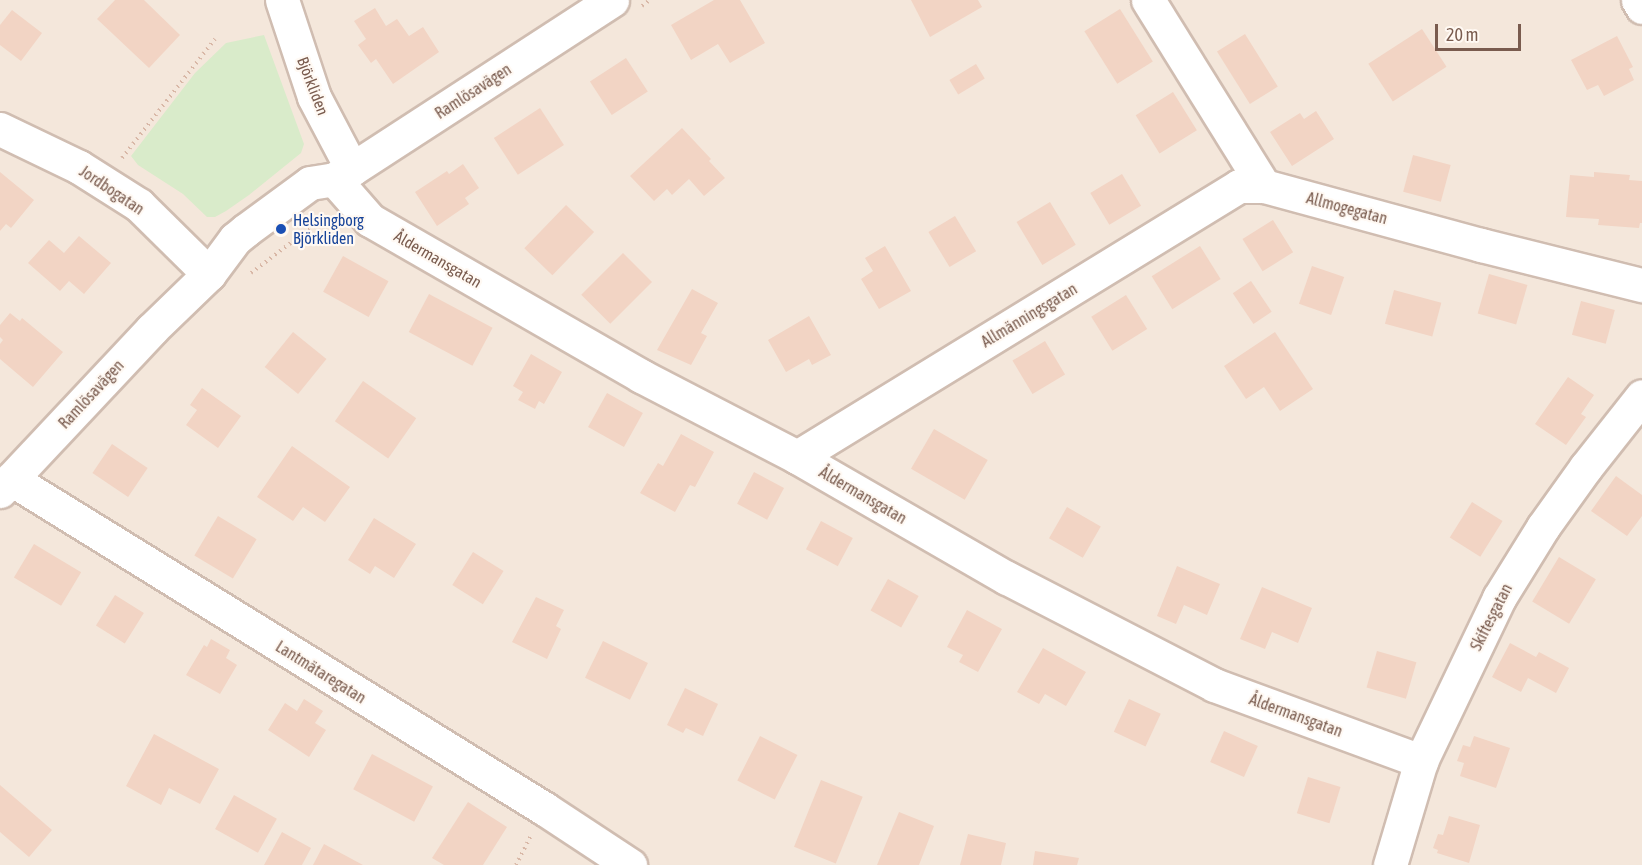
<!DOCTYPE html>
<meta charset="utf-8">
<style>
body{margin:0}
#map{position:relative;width:1642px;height:865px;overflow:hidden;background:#fdf5ec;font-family:"Asap Condensed",sans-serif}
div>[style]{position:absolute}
.residential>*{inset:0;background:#f4e7db;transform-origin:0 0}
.green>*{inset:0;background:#d9ebca}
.building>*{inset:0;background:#f2d4c4;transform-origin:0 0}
.path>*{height:4px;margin-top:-2px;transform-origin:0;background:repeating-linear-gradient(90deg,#d8b7a6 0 1.5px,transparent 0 6px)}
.roads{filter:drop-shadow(2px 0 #d0bdb1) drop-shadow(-2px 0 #d0bdb1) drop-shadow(0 2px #d0bdb1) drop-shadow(0 -2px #d0bdb1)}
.minor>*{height:33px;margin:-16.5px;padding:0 16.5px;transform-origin:16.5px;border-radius:16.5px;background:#fff}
.dots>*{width:16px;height:16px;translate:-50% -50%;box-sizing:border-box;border:3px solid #fff9f3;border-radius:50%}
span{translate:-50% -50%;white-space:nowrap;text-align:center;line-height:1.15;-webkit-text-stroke:4.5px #fff9f3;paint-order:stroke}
.street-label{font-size:16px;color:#795b4e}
.transit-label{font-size:16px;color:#164399}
.left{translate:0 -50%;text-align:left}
.scale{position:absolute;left:1435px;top:24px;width:86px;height:27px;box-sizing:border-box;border:3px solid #795b4e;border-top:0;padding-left:8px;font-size:18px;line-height:21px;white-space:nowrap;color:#795b4e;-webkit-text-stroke:4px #fff9f3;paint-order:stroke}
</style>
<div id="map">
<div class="residential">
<div style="left:0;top:0;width:1642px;height:865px"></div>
</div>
<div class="green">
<div style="clip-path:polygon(264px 35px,304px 144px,301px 153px,249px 195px,226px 211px,215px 217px,207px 217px,183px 194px,138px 165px,131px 156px,195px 73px,226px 43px)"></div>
</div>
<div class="building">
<div style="clip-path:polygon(115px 0,144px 0,180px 35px,149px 68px,97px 19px)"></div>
<div style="clip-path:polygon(714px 0,740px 0,765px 43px,730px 63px,718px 44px,691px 60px,671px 25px)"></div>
<div style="clip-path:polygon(911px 0,978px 0,982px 7px,930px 37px)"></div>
<div style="clip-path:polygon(375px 8px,386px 26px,397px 19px,409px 36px,423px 27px,439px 52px,393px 84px,376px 59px,371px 63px,358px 45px,366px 39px,354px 21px)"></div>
<div style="left:1120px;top:9px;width:62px;height:42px;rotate:58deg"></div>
<div style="clip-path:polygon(12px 10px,42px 33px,21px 61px,0 45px,0 25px)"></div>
<div style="left:1422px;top:29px;width:45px;height:64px;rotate:57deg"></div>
<div style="left:1245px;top:34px;width:62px;height:33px;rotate:58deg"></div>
<div style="clip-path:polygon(1617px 36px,1633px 67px,1629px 69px,1634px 80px,1604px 96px,1598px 85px,1587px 90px,1571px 60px)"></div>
<div style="left:626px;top:58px;width:40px;height:43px;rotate:57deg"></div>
<div style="left:976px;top:64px;width:17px;height:31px;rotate:59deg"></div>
<div style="left:1173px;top:92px;width:45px;height:44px;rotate:58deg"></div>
<div style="left:540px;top:108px;width:44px;height:55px;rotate:57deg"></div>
<div style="clip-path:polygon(1316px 111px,1334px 139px,1292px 166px,1270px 132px,1300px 113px,1304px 119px)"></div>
<div style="clip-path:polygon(682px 128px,711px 159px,709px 161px,725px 178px,704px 196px,689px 179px,672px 195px,667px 189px,654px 201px,630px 176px)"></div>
<div style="left:1413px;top:155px;width:39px;height:38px;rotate:15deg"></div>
<div style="clip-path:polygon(463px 164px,479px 188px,465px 198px,469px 204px,437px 226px,415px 192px,447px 171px,449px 174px)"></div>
<div style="clip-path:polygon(0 172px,34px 200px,11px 228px,6px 224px,0 231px)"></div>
<div style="clip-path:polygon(1594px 172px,1630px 175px,1629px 180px,1642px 181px,1642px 223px,1640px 223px,1639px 228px,1598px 225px,1599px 219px,1566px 217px,1570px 175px,1594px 177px)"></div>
<div style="left:1122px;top:174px;width:37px;height:37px;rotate:59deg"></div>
<div style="left:1050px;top:202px;width:50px;height:39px;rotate:59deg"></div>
<div style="left:566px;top:205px;width:39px;height:60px;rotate:44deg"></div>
<div style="left:955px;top:216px;width:41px;height:31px;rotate:59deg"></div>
<div style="left:1273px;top:220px;width:38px;height:36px;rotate:58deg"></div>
<div style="clip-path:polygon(79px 236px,111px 263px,84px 294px,69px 281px,60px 291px,28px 263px,49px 240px,64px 253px)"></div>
<div style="clip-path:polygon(885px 246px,911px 291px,879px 309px,861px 279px,873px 271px,865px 258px)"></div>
<div style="left:1200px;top:246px;width:39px;height:57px;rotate:58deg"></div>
<div style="left:623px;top:253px;width:41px;height:59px;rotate:45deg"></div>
<div style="left:343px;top:256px;width:52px;height:41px;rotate:29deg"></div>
<div style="left:1312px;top:266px;width:34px;height:40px;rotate:19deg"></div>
<div style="left:1489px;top:274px;width:40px;height:41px;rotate:16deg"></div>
<div style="left:1251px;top:281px;width:37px;height:22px;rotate:56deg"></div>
<div style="clip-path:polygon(692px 289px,718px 303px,701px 333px,707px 336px,691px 365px,657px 350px)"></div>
<div style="left:1394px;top:290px;width:49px;height:35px;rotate:15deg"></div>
<div style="left:429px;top:294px;width:72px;height:43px;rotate:28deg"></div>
<div style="left:1126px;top:295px;width:40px;height:41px;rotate:58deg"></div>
<div style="left:1581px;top:301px;width:35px;height:35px;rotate:15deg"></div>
<div style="clip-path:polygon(10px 313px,20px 321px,22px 318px,63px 352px,33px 387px,0 359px,0 344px,3px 340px,0 337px,0 325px)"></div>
<div style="clip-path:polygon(809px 316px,831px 355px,812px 365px,809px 359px,786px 372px,768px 340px)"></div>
<div style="left:293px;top:332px;width:43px;height:45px;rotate:39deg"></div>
<div style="clip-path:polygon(1275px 332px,1313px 389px,1280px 411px,1264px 387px,1246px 399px,1224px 366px)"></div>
<div style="left:1045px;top:341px;width:39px;height:38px;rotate:59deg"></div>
<div style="clip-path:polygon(531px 354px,562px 372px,544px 404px,539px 401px,535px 409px,518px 400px,523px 392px,513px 386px)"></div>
<div style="clip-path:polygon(1568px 377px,1594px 395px,1581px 414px,1586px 417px,1566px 445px,1535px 424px)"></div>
<div style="left:363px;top:381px;width:65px;height:49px;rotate:35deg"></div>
<div style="clip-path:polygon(202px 388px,241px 416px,218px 448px,186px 425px,197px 410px,190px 405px)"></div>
<div style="left:607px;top:393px;width:41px;height:39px;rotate:29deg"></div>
<div style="left:934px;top:429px;width:62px;height:46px;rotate:30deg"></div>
<div style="clip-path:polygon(681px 434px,714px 452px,695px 487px,690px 485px,675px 512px,640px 493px,658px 463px,663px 466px)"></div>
<div style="left:112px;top:444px;width:43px;height:35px;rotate:34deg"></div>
<div style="clip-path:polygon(292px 446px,350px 487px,325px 522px,303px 507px,293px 521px,257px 497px)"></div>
<div style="left:754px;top:472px;width:34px;height:36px;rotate:28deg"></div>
<div style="clip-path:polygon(1616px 476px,1642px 495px,1642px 516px,1627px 536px,1591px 511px)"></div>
<div style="left:1472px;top:502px;width:36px;height:42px;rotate:32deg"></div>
<div style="left:1067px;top:507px;width:39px;height:36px;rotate:30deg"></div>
<div style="left:218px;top:516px;width:45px;height:46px;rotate:31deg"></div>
<div style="clip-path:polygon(374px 518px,416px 544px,394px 578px,375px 566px,370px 574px,348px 560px)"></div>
<div style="left:821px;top:521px;width:36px;height:32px;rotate:28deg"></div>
<div style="left:34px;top:544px;width:55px;height:39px;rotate:31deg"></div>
<div style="left:473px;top:552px;width:36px;height:39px;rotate:32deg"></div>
<div style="left:1559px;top:557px;width:43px;height:52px;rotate:31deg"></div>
<div style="clip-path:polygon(1177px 566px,1220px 584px,1207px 615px,1184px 605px,1176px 624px,1157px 616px)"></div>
<div style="left:888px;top:579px;width:35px;height:36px;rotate:29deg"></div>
<div style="clip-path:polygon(1262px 587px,1312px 608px,1298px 643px,1272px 632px,1265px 649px,1240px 639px)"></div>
<div style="left:115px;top:595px;width:34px;height:36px;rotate:32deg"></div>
<div style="clip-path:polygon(536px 597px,564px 610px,556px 626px,561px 629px,547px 659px,512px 642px)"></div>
<div style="clip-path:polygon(967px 610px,1002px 629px,978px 672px,959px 662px,963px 655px,947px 647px)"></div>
<div style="clip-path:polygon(211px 639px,230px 650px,226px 658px,237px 665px,220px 694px,186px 675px,204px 645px,207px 647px)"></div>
<div style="left:603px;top:641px;width:50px;height:41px;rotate:26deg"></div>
<div style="clip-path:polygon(1510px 643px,1536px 657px,1539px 652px,1569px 668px,1556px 693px,1528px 678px,1521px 692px,1492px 677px)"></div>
<div style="clip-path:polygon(1043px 648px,1086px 672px,1066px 706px,1045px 694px,1039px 704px,1017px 692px)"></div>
<div style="left:1377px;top:651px;width:41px;height:38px;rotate:16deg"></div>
<div style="clip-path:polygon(685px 688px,718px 704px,703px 736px,686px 728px,683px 733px,667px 725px)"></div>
<div style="clip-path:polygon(304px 699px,323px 711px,315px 723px,326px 730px,309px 757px,268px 730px,285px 703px,297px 711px)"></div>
<div style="left:1129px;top:699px;width:35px;height:36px;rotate:25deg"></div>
<div style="left:1224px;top:731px;width:37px;height:34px;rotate:24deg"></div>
<div style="clip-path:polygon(154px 734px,219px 769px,200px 804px,169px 788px,161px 805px,126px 786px)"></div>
<div style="left:760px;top:736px;width:42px;height:50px;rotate:27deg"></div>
<div style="clip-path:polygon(1474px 736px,1510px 748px,1496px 788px,1460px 776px,1464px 763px,1457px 761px,1463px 745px,1470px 747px)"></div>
<div style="left:372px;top:754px;width:69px;height:40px;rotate:28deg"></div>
<div style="left:1308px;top:777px;width:34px;height:38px;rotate:17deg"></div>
<div style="left:821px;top:780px;width:45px;height:72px;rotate:22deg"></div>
<div style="clip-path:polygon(0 785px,52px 830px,29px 857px,0 832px)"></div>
<div style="left:234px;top:795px;width:49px;height:39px;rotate:29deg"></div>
<div style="clip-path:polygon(468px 802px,507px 827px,483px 865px,444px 865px,432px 858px)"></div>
<div style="clip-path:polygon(899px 812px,934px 826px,919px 865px,877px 865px)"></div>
<div style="clip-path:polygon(1449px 816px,1480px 825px,1469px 863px,1437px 853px,1438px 850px,1433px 848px,1438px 834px,1443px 835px)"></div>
<div style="clip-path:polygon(282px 832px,311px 848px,302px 865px,264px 865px)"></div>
<div style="clip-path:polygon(968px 834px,1006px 843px,1001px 865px,960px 865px)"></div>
<div style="clip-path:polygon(324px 844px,363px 865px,313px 865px)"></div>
<div style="clip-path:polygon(1035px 851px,1079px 858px,1077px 865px,1033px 865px)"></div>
</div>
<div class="path">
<div style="left:642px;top:6px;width:10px;rotate:-37deg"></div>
<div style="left:122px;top:158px;width:151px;rotate:-52deg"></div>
<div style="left:304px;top:231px;width:11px;rotate:56deg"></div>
<div style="left:251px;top:273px;width:94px;rotate:-37.2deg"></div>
<div style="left:516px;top:865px;width:33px;rotate:-63deg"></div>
</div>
<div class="roads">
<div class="minor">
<div style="left:282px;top:0;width:102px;rotate:71.7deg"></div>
<div style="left:314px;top:97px;width:81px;rotate:62.2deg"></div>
<div style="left:1148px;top:0;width:219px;rotate:58.1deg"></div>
<div style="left:1264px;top:186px;width:225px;rotate:15.2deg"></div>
<div style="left:1481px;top:245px;width:166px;rotate:14deg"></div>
<div style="left:1638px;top:0;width:8px;rotate:60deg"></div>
<div style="left:0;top:129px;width:88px;rotate:25.7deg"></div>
<div style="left:79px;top:167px;width:71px;rotate:32.3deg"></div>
<div style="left:139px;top:205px;width:98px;rotate:44.6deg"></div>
<div style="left:334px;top:179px;width:55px;rotate:48.7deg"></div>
<div style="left:370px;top:220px;width:313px;rotate:29.9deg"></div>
<div style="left:641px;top:376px;width:176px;rotate:27.4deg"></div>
<div style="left:797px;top:457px;width:242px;rotate:30deg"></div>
<div style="left:1007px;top:578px;width:233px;rotate:27.3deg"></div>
<div style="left:1214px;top:685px;width:221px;rotate:20.2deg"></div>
<div style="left:797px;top:457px;width:518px;rotate:-31.51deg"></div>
<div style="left:1239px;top:186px;width:25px"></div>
<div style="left:11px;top:479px;width:628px;rotate:31.72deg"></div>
<div style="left:545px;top:809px;width:102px;rotate:33.4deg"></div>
<div style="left:0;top:491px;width:221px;rotate:-46.8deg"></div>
<div style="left:151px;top:330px;width:81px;rotate:-44deg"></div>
<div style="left:209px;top:274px;width:44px;rotate:-53.4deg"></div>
<div style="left:235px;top:239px;width:14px;rotate:-39deg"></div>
<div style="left:246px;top:230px;width:79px;rotate:-36.3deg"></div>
<div style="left:310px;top:183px;width:24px;rotate:-9deg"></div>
<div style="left:334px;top:179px;width:21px;rotate:-29deg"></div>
<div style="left:352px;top:169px;width:310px;rotate:-33deg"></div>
<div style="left:1390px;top:865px;width:109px;rotate:-73.4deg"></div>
<div style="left:1421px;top:761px;width:181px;rotate:-64.4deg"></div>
<div style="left:1499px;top:598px;width:84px;rotate:-58.2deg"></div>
<div style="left:1543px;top:527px;width:74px;rotate:-54.4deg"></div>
<div style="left:1586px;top:467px;width:90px;rotate:-51.7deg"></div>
</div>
</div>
<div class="dots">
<div style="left:281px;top:229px;background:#1a4fb4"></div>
</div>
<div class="street-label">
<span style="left:313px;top:86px;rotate:69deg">Björkliden</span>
<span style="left:473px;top:91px;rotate:-33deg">Ramlösavägen</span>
<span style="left:112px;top:190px;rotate:34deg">Jordbogatan</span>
<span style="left:1347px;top:208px;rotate:15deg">Allmogegatan</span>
<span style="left:438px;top:259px;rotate:30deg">Åldermansgatan</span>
<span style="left:1029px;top:315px;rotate:-31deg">Allmänningsgatan</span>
<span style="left:91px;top:394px;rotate:-47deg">Ramlösavägen</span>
<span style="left:863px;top:495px;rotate:30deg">Åldermansgatan</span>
<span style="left:1491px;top:617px;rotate:-63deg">Skiftesgatan</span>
<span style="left:321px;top:672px;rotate:32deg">Lantmätaregatan</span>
<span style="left:1296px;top:715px;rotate:20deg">Åldermansgatan</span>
</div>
<div class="transit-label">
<span class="left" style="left:293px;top:229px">Helsingborg<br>Björkliden</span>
</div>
<div class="scale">20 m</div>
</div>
